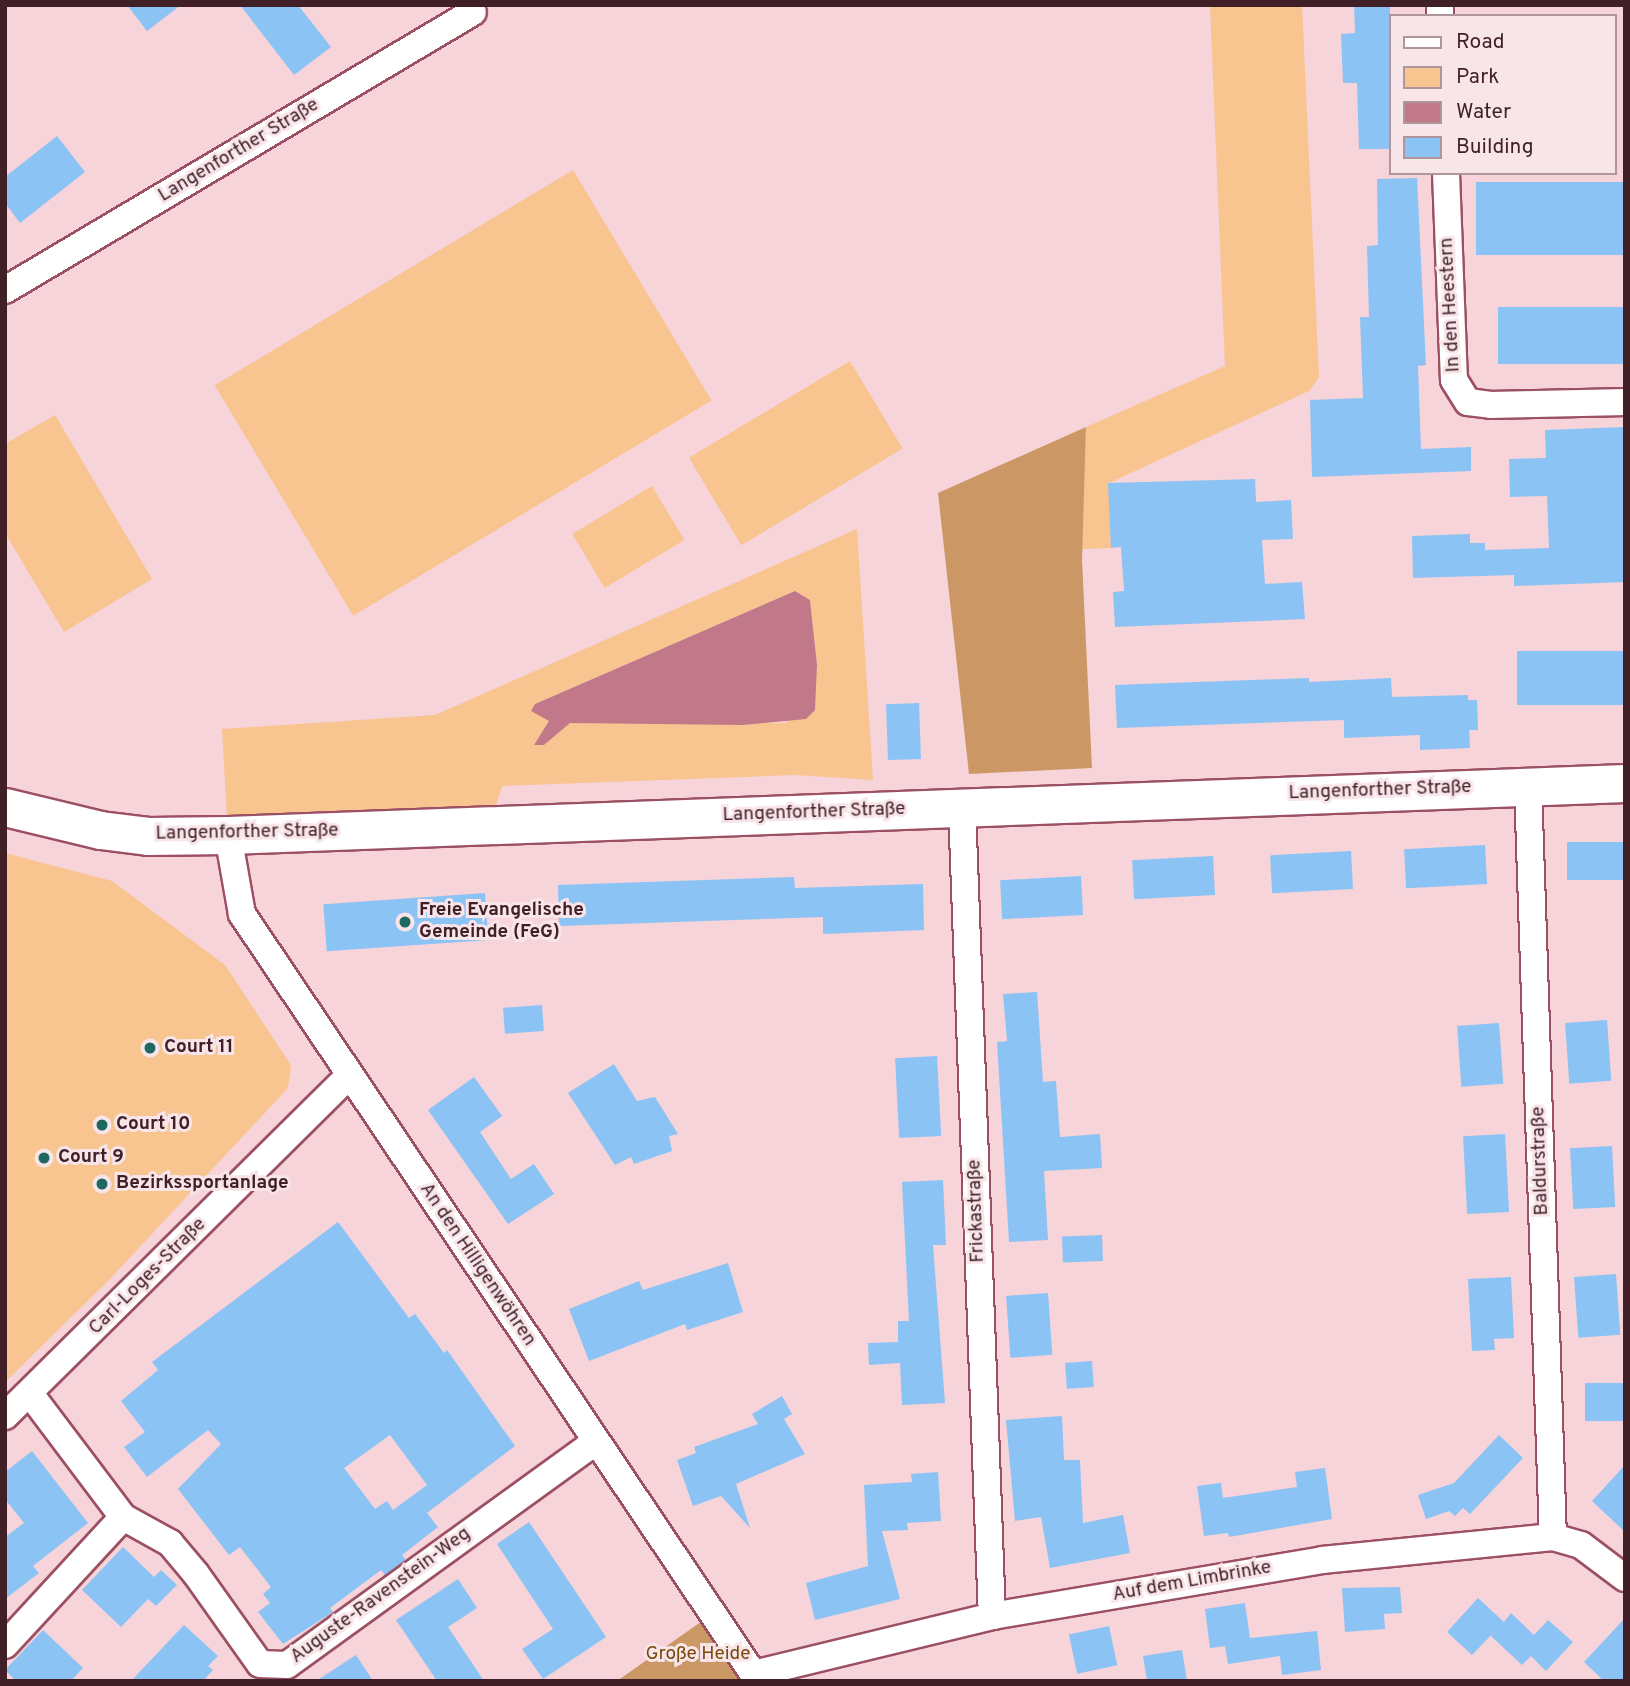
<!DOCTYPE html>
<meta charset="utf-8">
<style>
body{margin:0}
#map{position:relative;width:1630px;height:1686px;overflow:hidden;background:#f7d3da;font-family:Overpass,sans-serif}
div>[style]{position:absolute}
.green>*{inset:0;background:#f8c490;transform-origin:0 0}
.forest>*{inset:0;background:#cb9865}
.water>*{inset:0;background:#c1798a}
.building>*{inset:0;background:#8bc3f4;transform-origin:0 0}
.roads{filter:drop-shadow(2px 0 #9c5063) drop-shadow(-2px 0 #9c5063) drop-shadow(0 2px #9c5063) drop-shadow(0 -2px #9c5063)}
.street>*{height:26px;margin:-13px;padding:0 13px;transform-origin:13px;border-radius:13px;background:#fff}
.secondary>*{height:37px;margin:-18.5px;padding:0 18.5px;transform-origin:18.5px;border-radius:18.5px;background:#fff}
.dots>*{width:19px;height:19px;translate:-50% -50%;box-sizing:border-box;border:4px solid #f8e5e9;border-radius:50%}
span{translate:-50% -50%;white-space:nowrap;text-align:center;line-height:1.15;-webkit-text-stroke:6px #f8e5e9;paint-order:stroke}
.street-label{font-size:19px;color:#401f27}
.poi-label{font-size:19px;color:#401f27;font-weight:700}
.left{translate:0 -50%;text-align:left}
.park-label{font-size:19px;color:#7a490a}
.frame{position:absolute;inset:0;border:7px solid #401f27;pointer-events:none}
.legend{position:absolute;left:1389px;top:14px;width:228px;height:161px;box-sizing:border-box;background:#f8e5e9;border:2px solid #ae969b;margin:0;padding:9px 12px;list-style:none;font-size:21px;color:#401f27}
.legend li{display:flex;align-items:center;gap:14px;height:35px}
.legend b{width:35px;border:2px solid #ae969b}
</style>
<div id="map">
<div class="green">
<div style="clip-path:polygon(1210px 5px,1302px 5px,1319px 377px,1309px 391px,1109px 483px,1111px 548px,1082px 549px,1086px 427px,1225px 366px)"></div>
<div style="left:573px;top:170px;width:269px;height:418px;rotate:59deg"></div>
<div style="left:850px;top:361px;width:102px;height:188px;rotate:59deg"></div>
<div style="clip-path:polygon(55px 415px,152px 579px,64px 632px,5px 533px,5px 444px)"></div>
<div style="left:652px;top:486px;width:63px;height:93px;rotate:59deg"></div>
<div style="clip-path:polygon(evenodd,857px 529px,873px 780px,794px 775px,502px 786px,496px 806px,227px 819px,222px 729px,435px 715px,857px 529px,795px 591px,810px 600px,817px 665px,786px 723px,570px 723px,544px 745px,535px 744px,549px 721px,535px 704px,795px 591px)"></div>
<div style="clip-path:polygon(5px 853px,112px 881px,225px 965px,291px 1065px,288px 1088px,109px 1280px,5px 1382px)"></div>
</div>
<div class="forest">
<div style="clip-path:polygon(1086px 427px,1082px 560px,1092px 768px,969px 774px,938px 493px)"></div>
<div style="clip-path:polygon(705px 1619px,746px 1681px,617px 1681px)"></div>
</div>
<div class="water">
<div style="clip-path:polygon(795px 591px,810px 600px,817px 665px,815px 710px,806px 719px,743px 725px,570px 723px,544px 745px,534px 745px,549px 721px,531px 711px,535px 704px)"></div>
</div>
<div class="building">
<div style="clip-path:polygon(127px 5px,181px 5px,147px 31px)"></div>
<div style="clip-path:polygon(240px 5px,298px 5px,331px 47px,294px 75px)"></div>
<div style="clip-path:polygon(1354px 5px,1390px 5px,1390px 149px,1359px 149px,1357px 83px,1343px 83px,1341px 34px,1355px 33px)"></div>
<div style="clip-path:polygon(57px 136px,85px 172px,20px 223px,5px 203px,5px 177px)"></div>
<div style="clip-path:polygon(1417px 178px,1426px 365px,1418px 366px,1421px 449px,1471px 447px,1471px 471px,1312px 477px,1310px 400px,1363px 398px,1360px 317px,1369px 317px,1367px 246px,1378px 245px,1377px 179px)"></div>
<div style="left:1625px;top:182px;width:73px;height:149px;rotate:90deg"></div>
<div style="left:1625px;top:307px;width:57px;height:127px;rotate:90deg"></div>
<div style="clip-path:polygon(1625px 427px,1625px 582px,1514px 586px,1514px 575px,1413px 578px,1412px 536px,1470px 534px,1470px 543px,1485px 543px,1485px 550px,1549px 548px,1547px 496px,1510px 497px,1509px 459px,1546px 458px,1545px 430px)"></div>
<div style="clip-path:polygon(1255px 479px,1256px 502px,1291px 500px,1293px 539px,1262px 540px,1265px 584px,1302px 582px,1305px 619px,1115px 627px,1113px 592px,1124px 591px,1121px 547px,1111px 548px,1108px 483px)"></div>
<div style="left:1625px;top:651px;width:54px;height:108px;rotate:90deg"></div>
<div style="clip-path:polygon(1309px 678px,1309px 682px,1391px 678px,1392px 697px,1468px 695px,1468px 700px,1477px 700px,1478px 730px,1469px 730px,1470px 748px,1420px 750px,1420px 735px,1344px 738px,1344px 720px,1117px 728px,1115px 685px)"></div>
<div style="left:919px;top:703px;width:56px;height:33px;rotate:88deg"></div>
<div style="left:1625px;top:842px;width:38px;height:58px;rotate:90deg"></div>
<div style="left:1485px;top:845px;width:39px;height:81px;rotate:87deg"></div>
<div style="left:1351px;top:851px;width:38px;height:81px;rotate:87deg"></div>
<div style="left:1213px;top:856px;width:39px;height:81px;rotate:87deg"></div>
<div style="left:1081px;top:876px;width:39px;height:81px;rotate:87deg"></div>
<div style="clip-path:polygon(794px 877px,795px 888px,923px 884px,924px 930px,823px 934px,823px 917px,559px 926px,558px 885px)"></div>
<div style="left:485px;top:893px;width:47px;height:162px;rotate:86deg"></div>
<div style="clip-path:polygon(1037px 992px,1043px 1082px,1056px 1081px,1060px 1137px,1100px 1134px,1102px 1168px,1044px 1171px,1048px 1240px,1009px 1242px,997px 1042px,1007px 1041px,1003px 994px)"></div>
<div style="left:542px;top:1005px;width:26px;height:39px;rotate:86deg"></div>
<div style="left:1607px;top:1020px;width:61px;height:42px;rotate:86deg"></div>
<div style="left:1499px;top:1023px;width:61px;height:42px;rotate:86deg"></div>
<div style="left:937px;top:1056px;width:80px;height:42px;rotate:87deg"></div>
<div style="clip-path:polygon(614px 1064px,637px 1101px,655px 1097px,678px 1134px,669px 1136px,672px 1151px,634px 1164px,631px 1157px,615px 1165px,568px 1093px)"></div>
<div style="clip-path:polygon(474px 1077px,502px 1116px,480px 1132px,511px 1179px,534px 1164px,554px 1194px,508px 1224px,428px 1110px)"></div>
<div style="left:1505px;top:1134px;width:78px;height:42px;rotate:87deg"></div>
<div style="left:1612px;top:1146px;width:61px;height:42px;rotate:87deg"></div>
<div style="clip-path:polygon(943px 1180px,946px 1245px,933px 1245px,945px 1403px,902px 1405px,900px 1363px,869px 1365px,868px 1343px,898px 1342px,898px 1321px,909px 1321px,902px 1182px)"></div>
<div style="clip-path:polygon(evenodd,338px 1222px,409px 1318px,415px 1314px,444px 1353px,447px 1350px,515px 1446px,427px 1513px,438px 1527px,402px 1555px,406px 1560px,385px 1575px,381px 1570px,330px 1608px,333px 1612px,283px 1644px,258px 1612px,270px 1603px,263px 1594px,271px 1587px,240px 1547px,229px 1555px,178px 1489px,221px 1444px,208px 1430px,147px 1477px,124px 1447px,145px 1432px,121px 1401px,158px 1370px,152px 1362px,338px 1222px,390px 1435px,427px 1485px,393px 1510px,387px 1501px,375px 1509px,344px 1468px,390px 1435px)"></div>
<div style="left:1102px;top:1235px;width:26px;height:40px;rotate:88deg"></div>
<div style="clip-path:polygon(728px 1263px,743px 1312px,687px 1330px,685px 1324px,589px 1361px,569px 1309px,639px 1281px,643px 1290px)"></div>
<div style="left:1616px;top:1274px;width:61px;height:42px;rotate:86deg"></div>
<div style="clip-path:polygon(1511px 1277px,1514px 1338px,1494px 1339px,1495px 1350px,1472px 1351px,1468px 1279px)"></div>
<div style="left:1048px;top:1293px;width:62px;height:42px;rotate:86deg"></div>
<div style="left:1092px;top:1361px;width:26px;height:27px;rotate:86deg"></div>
<div style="left:1625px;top:1383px;width:38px;height:40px;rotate:90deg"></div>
<div style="clip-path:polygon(782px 1396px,792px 1414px,784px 1419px,805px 1454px,736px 1484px,750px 1528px,721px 1496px,693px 1506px,677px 1460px,696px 1453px,694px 1447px,758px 1424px,752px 1414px)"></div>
<div style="clip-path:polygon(1062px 1416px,1064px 1460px,1080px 1460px,1083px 1523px,1123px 1515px,1130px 1553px,1050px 1568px,1041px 1517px,1015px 1521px,1006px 1420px)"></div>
<div style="clip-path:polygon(1499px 1435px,1523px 1458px,1470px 1514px,1463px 1508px,1455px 1516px,1449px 1511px,1426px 1519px,1418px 1495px,1454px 1483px)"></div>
<div style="clip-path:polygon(32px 1451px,88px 1523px,33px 1566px,39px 1573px,5px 1599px,5px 1537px,24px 1523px,5px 1499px,5px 1472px)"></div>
<div style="clip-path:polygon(1625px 1465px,1625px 1532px,1592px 1501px)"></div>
<div style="clip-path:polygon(1325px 1468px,1332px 1519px,1229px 1537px,1228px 1533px,1204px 1536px,1197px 1486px,1221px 1483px,1223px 1498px,1297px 1487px,1295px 1472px)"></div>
<div style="clip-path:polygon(938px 1472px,941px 1521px,907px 1523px,908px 1530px,882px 1531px,900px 1599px,815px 1620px,806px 1583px,868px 1566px,864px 1485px,912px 1482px,911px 1474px)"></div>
<div style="clip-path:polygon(529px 1522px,606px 1637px,543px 1679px,522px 1649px,553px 1629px,497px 1544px)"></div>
<div style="clip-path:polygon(123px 1547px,154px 1577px,161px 1570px,177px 1585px,156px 1606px,148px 1599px,121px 1627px,82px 1590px)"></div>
<div style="clip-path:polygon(458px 1579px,477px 1608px,448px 1627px,484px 1681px,437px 1681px,396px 1620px)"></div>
<div style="clip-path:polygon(1400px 1587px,1402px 1613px,1384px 1614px,1385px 1629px,1345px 1632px,1342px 1588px)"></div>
<div style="clip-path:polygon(1478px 1598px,1504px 1622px,1511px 1613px,1534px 1635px,1548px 1620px,1573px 1642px,1546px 1671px,1531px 1656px,1522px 1665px,1491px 1636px,1500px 1626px,1472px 1655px,1447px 1632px)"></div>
<div style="clip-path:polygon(1245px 1603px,1250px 1638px,1317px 1631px,1321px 1670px,1282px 1675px,1280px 1656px,1228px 1664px,1225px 1646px,1210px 1648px,1205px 1609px)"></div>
<div style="clip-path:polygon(1625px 1618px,1625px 1681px,1604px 1681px,1584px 1662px)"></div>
<div style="clip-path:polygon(184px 1625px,218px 1656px,208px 1666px,213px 1670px,203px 1681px,131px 1681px)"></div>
<div style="left:1109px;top:1626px;width:40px;height:41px;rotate:78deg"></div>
<div style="clip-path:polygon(43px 1630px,83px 1668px,71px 1681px,16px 1681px,5px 1670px)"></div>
<div style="clip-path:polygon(1182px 1650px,1187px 1681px,1147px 1681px,1143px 1656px)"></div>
<div style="clip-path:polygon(356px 1655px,373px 1681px,316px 1681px)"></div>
</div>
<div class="roads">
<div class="street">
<div style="left:1440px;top:5px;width:11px;rotate:90deg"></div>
<div style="left:1446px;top:173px;width:207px;rotate:87.8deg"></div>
<div style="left:1454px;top:380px;width:26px;rotate:58deg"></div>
<div style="left:1468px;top:402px;width:23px;rotate:7deg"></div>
<div style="left:1491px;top:405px;width:134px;rotate:-1.3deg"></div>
<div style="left:5px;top:290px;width:544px;rotate:-30.71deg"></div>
<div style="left:1528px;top:785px;width:752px;rotate:88.1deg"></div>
<div style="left:962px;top:807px;width:810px;rotate:87.88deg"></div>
<div style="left:228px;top:835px;width:80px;rotate:80deg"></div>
<div style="left:242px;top:914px;width:924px;rotate:56.07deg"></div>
<div style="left:31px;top:1395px;width:153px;rotate:53deg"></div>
<div style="left:123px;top:1517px;width:54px;rotate:29deg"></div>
<div style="left:170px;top:1543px;width:40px;rotate:50deg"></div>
<div style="left:196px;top:1574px;width:110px;rotate:54.6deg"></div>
<div style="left:260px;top:1664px;width:27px;rotate:2deg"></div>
<div style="left:287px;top:1665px;width:380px;rotate:-35.9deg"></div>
<div style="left:5px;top:1416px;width:483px;rotate:-44.7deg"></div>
<div style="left:5px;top:1645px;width:174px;rotate:-47.3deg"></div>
<div style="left:753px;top:1674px;width:246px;rotate:-13.6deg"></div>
<div style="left:992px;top:1616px;width:335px;rotate:-9.6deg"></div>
<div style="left:1322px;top:1560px;width:232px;rotate:-5.7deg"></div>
<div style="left:1553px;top:1537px;width:29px;rotate:16deg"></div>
<div style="left:1581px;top:1545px;width:55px;rotate:36.9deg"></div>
</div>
<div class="secondary">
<div style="left:5px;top:807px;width:98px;rotate:13.6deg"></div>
<div style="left:100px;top:830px;width:48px;rotate:7.1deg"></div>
<div style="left:148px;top:836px;width:80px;rotate:-0.7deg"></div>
<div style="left:228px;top:835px;width:1398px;rotate:-2.13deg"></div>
</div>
</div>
<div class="dots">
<div style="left:405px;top:922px;background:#1e6860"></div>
<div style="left:150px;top:1048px;background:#1e6860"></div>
<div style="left:102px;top:1125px;background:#1e6860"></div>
<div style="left:44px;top:1158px;background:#1e6860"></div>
<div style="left:102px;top:1184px;background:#1e6860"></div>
</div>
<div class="street-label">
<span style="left:239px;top:151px;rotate:-31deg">Langenforther Straße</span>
<span style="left:1451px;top:305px;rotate:-93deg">In den Heestern</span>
<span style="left:1380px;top:791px;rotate:-2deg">Langenforther Straße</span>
<span style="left:814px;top:813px;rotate:-2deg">Langenforther Straße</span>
<span style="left:247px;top:833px;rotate:-1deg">Langenforther Straße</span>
<span style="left:1541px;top:1161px;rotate:-92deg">Baldurstraße</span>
<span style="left:977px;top:1211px;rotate:-92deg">Frickastraße</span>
<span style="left:477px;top:1265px;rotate:56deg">An den Hilligenwöhren</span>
<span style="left:148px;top:1277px;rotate:-45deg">Carl-Loges-Straße</span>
<span style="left:1192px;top:1582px;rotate:-10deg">Auf dem Limbrinke</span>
<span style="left:381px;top:1596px;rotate:-36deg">Auguste-Ravenstein-Weg</span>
</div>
<div class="poi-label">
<span class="left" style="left:419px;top:922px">Freie Evangelische<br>Gemeinde (FeG)</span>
<span class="left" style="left:164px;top:1048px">Court 11</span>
<span class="left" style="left:116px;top:1125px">Court 10</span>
<span class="left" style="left:58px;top:1158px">Court 9</span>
<span class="left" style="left:116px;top:1184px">Bezirkssportanlage</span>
</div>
<div class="park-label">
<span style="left:698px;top:1655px">Große Heide</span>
</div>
<div class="frame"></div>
<ul class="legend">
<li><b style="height:9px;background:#fff"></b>Road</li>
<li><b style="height:19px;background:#f8c490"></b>Park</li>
<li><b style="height:19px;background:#c1798a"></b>Water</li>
<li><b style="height:19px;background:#8bc3f4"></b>Building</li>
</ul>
</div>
